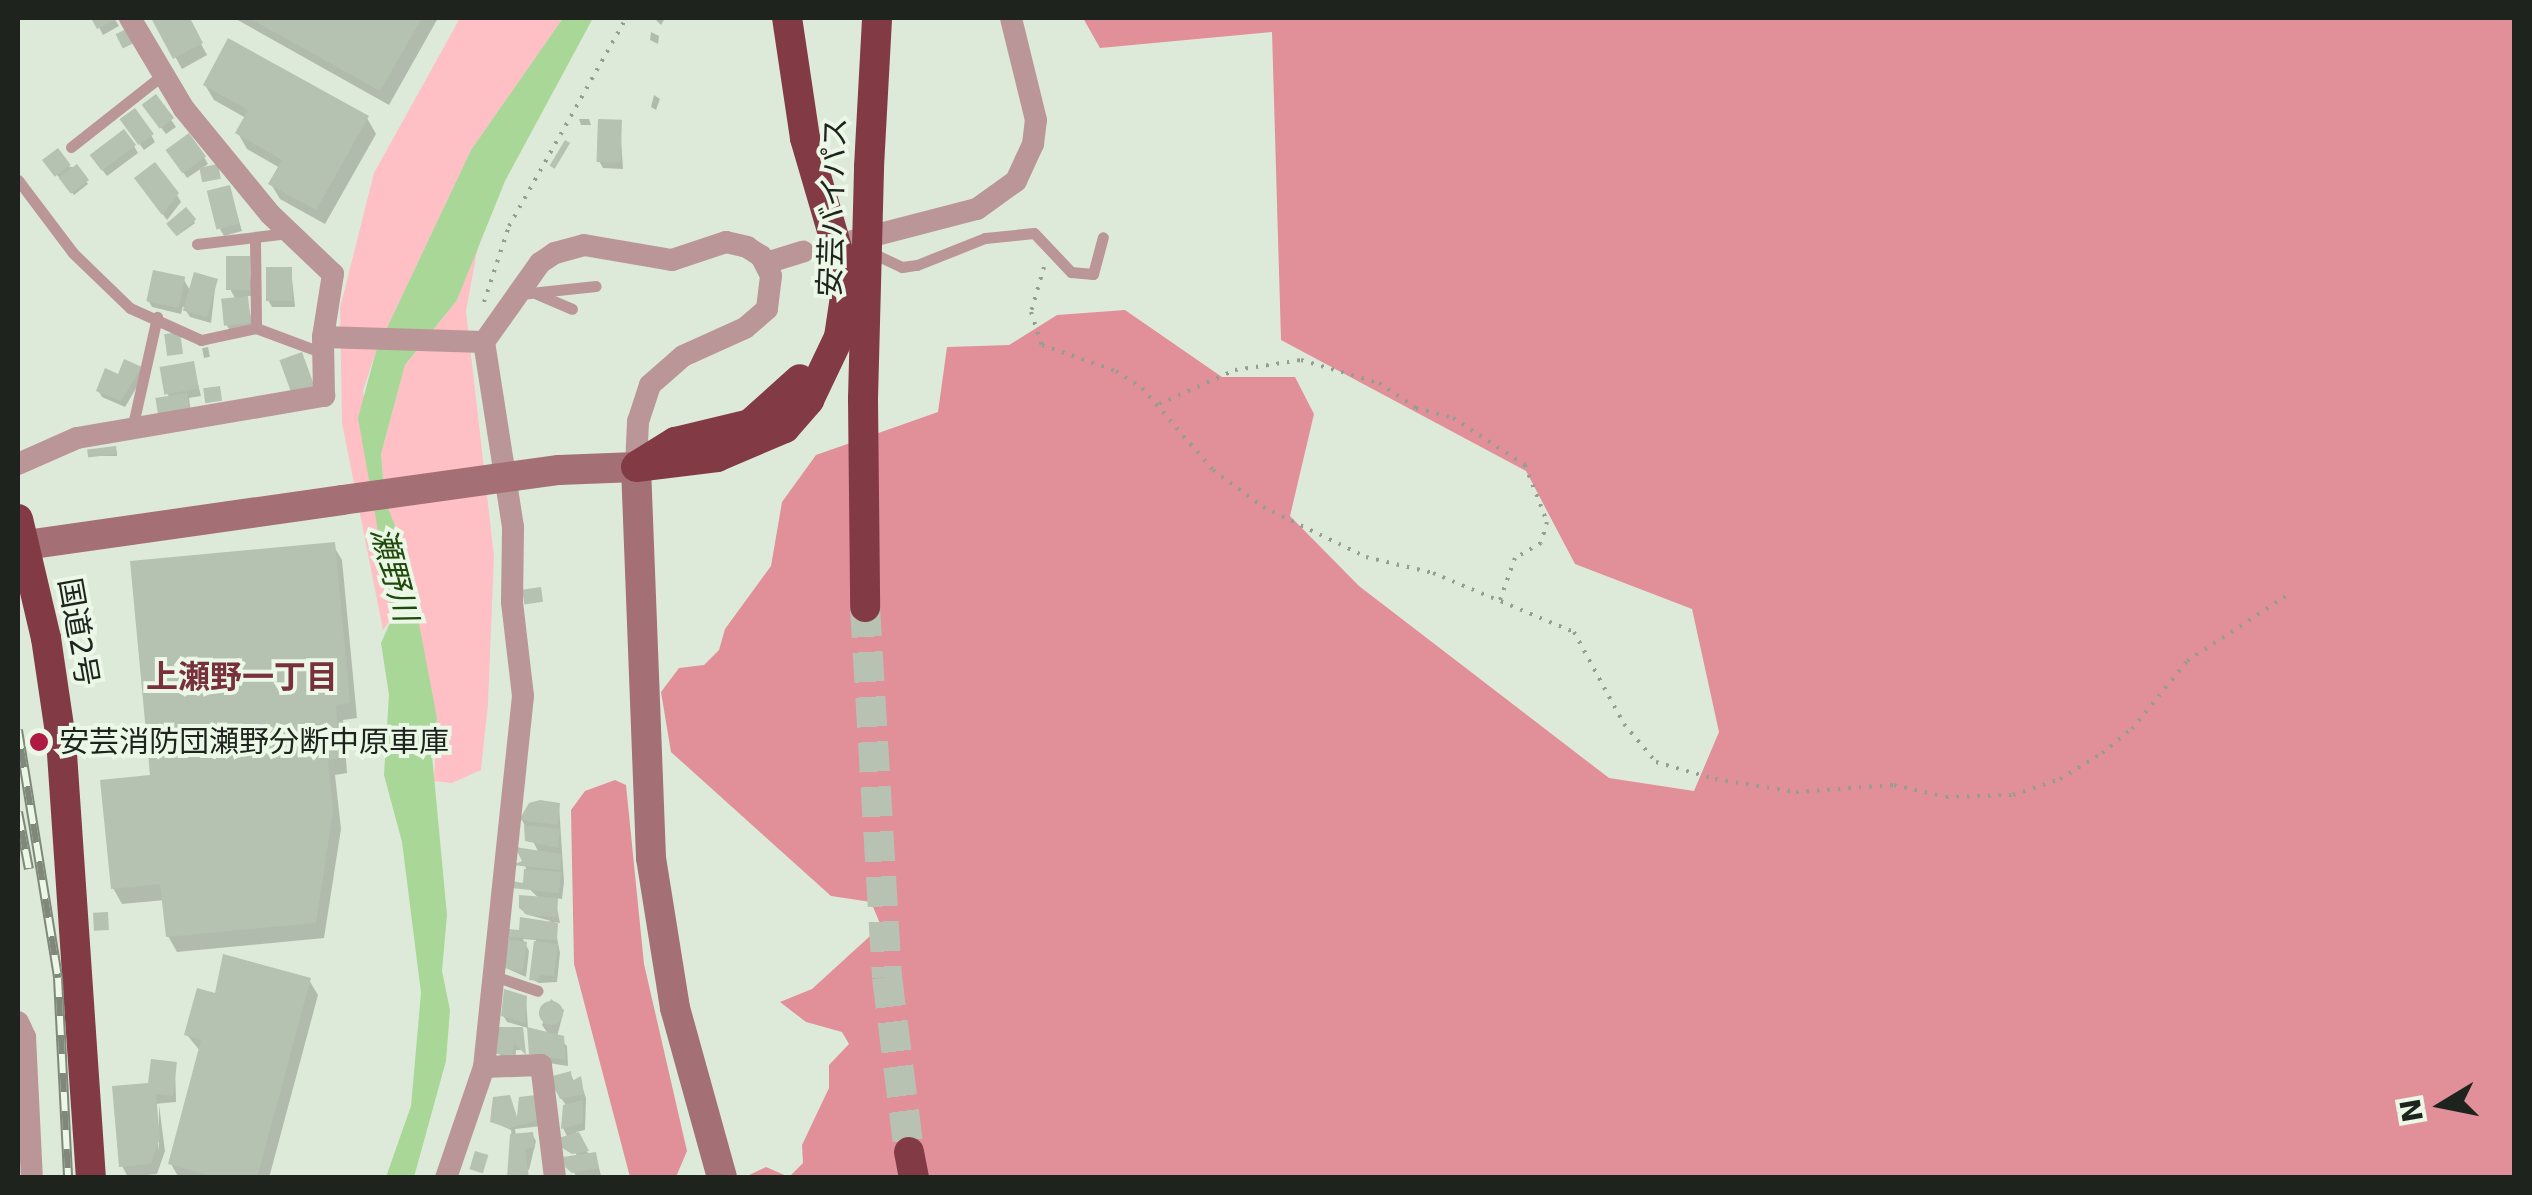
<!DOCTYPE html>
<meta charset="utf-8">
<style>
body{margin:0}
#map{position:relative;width:2532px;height:1195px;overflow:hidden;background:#deead9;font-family:"DejaVu Sans","Noto Sans JP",sans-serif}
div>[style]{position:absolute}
.green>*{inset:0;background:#fec0c5}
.forest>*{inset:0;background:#e19099}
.water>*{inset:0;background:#a9d798}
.shadow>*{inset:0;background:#0003;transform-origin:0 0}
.building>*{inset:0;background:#b5c1b1;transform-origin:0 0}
.round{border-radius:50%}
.highway-tunnel>*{height:30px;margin-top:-15px;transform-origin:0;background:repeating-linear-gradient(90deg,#b8c2b3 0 30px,transparent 0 45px)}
.path>*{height:4px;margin-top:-2px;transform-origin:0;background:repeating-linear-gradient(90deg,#949d91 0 2.5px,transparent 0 10.5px)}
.lane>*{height:11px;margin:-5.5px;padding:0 5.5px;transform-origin:5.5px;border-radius:5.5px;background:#bb9699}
.street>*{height:22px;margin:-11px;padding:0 11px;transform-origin:11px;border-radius:11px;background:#bb9699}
.secondary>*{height:30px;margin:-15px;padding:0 15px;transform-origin:15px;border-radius:15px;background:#a47075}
.highway>*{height:30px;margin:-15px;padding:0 15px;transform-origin:15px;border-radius:15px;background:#823b45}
.rail>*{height:10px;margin-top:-5px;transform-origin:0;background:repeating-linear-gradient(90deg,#ebf7e7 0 19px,#80887c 0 38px);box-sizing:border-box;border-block:2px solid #80887c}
.secondary-bridge>*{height:30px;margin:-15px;padding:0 15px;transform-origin:15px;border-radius:15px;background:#a47075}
.highway-bridge>*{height:30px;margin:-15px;padding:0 15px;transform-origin:15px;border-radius:15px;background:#823b45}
.dots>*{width:28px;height:28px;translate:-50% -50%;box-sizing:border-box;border:5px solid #ebf7e7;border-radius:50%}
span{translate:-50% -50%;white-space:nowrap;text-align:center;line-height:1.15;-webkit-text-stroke:8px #ebf7e7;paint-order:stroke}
.street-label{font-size:30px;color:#1e231d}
.poi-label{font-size:30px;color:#1e231d}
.left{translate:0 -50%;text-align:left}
.water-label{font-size:32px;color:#1f4a09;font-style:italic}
.neighbourhood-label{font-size:32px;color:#78303c;font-weight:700}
.frame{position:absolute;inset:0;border:20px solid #1e231d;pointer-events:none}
.north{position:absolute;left:2392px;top:1055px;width:100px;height:100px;-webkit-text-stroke:8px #ebf7e7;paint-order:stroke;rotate:260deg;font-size:28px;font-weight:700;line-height:40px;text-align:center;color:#1e231d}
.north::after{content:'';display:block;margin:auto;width:35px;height:45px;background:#1e231d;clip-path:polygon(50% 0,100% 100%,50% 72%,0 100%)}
</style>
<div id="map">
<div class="green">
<div style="clip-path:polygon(460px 18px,563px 18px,471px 150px,376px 351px,363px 391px,393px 616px,383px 630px,342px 423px,340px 308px,374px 173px)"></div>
<div style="clip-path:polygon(478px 246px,466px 311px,494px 556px,488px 704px,481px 770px,452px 783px,434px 781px,437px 718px,385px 501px,381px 454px,405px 365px,457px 300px)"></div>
</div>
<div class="forest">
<div style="clip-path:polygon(1083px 18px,2514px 18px,2514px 1177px,745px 1177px,766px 1167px,789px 1177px,803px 1163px,802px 1145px,829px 1088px,829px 1065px,849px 1044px,842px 1032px,806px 1022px,780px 1002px,812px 989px,881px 926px,871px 902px,831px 896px,671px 752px,661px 692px,679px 668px,704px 665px,719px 650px,725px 629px,771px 566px,782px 502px,816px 455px,938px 412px,947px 347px,1009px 345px,1057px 315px,1125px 310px,1222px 377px,1295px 377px,1314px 414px,1290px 516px,1359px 586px,1609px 778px,1694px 791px,1719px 732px,1692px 609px,1575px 564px,1526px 471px,1281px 340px,1272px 32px,1100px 48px)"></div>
<div style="clip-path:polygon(615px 780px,626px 785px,644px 964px,687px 1151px,676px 1177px,630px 1177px,574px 964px,571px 810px,585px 791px)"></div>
</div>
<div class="water">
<div style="clip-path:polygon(563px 18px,593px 18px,505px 181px,457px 300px,405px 365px,381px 454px,385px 501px,405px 550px,437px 718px,432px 755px,447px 915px,442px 971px,450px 1010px,446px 1061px,414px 1177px,386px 1177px,411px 1106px,421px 993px,402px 842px,384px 775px,389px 695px,381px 643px,393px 616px,358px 418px,376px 351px,471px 150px)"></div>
</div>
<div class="shadow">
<div style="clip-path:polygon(94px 18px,114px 18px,119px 26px,103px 35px)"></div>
<div style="clip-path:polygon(154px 18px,187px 18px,207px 55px,182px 69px)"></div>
<div style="clip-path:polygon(234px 18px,438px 18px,389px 105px)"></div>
<div style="clip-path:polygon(654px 18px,665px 18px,661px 25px)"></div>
<div style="clip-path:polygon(651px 32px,659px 36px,658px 44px,650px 40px)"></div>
<div style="clip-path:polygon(205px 85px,367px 118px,376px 134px,325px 224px,280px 199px,271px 184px,280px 168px,247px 149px,238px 133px,246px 118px,214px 100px)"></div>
<div style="clip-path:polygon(654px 95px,660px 99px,656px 110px,651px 107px)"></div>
<div style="clip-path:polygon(156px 98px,176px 127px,166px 134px,149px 112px)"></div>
<div style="clip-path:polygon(579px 119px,589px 119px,591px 125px,581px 125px)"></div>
<div style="clip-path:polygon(620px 123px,623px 169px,603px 168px,599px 161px)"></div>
<div style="clip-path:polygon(127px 127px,151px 135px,155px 142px,144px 150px)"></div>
<div style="clip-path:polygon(134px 146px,138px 153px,107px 176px,97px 163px)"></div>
<div style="clip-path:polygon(169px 150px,204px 157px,208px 164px,187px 178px)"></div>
<div style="clip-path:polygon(45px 161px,76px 168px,88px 184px,74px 195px)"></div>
<div style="clip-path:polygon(141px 185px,177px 195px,181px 202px,167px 220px)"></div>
<div style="clip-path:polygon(229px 188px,242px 231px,224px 236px,220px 229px)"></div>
<div style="left:186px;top:210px;width:16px;height:22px;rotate:55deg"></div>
<div style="clip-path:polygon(248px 259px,253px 296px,246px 296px,254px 330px,231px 332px,227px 326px,236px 300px,230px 289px)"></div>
<div style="clip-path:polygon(291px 269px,295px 307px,272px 307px,268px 300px)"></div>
<div style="clip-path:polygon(184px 280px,191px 292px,216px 281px,211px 323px,190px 317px,183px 306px,181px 314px,152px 307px,148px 300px)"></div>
<div style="left:208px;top:347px;width:10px;height:6px;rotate:79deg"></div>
<div style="clip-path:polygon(193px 364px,201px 396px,189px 398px,192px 419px,169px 399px,163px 369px)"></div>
<div style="clip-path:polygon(140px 369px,144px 375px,125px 407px,102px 397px,98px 390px)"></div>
<div style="clip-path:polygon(117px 451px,117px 456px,91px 456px)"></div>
<div style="clip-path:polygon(333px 545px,342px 560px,357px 718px,343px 720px,347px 773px,335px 775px,341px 829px,324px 938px,177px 952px,168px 936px,165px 900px,122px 904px,113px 888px,153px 777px)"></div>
<div style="clip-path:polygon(559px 805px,564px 882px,562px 899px,555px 898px,560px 923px,554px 922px,560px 953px,557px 982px,539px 983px,531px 979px,536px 940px,523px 939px,529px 951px,526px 977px,506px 968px,509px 936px,551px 921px,525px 914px,521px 907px,541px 900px,527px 887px,514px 887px,528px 886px,525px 862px,539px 853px,522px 820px)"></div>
<div style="clip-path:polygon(309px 980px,318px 995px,269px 1178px,179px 1178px,171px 1164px,201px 1052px,187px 1035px,217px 996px)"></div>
<div style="clip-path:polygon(526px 998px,528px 1028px,507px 1022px,503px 1015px)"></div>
<div style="clip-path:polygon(551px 999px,564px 1010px,557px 1037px,567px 1046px,568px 1066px,535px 1061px,549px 1035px,542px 1025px)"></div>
<div style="clip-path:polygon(521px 1029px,524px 1050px,516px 1050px,515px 1061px,503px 1060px,499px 1053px)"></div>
<div style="clip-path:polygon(175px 1064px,176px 1102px,154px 1104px,159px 1151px,159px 1105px,165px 1151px,157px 1174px,128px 1177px,122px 1166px,150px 1085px)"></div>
<div style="clip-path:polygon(570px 1073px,575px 1083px,580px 1080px,586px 1098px,585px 1130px,576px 1132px,589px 1155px,595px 1154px,601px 1175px,577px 1178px,567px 1159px,577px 1156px,563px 1128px,566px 1105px,553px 1087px)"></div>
<div style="clip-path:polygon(509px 1097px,518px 1120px,521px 1100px,542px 1126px,515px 1129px,516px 1136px,532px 1134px,536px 1141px,529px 1170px,515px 1164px,511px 1130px,493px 1122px)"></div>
</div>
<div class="building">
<div style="clip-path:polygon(91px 18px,119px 18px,97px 29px)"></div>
<div style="clip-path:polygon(151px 18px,190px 18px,203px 43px,173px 59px)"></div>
<div style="clip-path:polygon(249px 18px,422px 18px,380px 91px)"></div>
<div style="left:128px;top:28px;width:16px;height:14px;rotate:63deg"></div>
<div style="clip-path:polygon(228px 38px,369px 116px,316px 210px,268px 184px,282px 160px,235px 133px,248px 110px,203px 85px)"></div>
<div style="left:156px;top:94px;width:30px;height:18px;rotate:53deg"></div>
<div style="left:135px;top:108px;width:32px;height:19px;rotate:54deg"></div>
<div style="left:598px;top:119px;width:24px;height:43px;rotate:2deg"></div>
<div style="left:124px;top:129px;width:20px;height:43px;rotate:53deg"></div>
<div style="left:189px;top:133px;width:29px;height:29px;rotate:54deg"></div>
<div style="left:565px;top:140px;width:6px;height:30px;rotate:31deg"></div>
<div style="left:58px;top:148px;width:21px;height:20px;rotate:53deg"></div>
<div style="clip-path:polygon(155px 162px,179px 193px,162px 215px,134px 178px)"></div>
<div style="left:77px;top:164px;width:20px;height:23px;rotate:53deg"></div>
<div style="left:218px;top:164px;width:15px;height:19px;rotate:79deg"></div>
<div style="left:230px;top:185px;width:40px;height:24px;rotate:76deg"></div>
<div style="left:186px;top:207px;width:16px;height:26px;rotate:50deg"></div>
<div style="left:226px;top:256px;width:24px;height:34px"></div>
<div style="left:266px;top:267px;width:26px;height:34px"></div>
<div style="left:153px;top:270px;width:33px;height:32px;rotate:12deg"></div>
<div style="left:194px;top:272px;width:25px;height:40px;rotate:16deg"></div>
<div style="left:248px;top:296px;width:27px;height:27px;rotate:84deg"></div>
<div style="left:180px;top:332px;width:22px;height:16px;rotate:82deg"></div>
<div style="left:302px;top:352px;width:37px;height:24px;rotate:70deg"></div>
<div style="clip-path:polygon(124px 359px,142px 367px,121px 401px,96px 391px,105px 368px,118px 374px)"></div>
<div style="left:194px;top:361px;width:28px;height:35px;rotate:80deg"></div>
<div style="left:220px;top:386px;width:15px;height:17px;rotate:82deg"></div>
<div style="left:187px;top:393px;width:19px;height:32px;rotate:81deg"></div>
<div style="left:116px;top:446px;width:8px;height:29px;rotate:83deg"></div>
<div style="clip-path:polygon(335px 542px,350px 703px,336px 705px,340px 758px,328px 760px,333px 811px,316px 923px,166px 937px,160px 884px,111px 889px,100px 780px,150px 775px,130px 561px)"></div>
<div style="left:541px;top:587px;width:15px;height:19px;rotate:82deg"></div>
<div style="left:46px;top:730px;width:21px;height:18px;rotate:82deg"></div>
<div style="clip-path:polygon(540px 800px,560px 803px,558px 825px,519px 820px,529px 803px)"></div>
<div style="clip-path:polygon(524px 825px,560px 829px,558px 848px,525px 841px)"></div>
<div style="clip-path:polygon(515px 847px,561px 854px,560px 870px,512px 865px,522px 861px)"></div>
<div style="clip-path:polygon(524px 869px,561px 872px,559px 893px,511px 888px,512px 881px,523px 883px)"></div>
<div style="clip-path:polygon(519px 895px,558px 898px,557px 917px,528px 915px,519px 908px)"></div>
<div style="left:108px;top:912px;width:18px;height:15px;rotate:87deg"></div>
<div style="clip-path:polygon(520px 917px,558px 923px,557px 940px,506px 937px,507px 929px,519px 930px)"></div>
<div style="clip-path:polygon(505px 939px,527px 942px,523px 971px,504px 968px)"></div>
<div style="clip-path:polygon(534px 941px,558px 944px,554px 976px,540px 975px,539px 981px,529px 980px)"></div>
<div style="clip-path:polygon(223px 954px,311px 978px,257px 1178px,219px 1178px,168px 1164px,201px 1040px,184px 1035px,197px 988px,215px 993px)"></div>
<div style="clip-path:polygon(504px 989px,527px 996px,525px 1023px,501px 1016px)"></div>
<div class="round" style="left:539px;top:1001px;width:24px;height:24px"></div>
<div style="clip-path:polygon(498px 1027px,523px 1027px,526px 1055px,514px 1043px,513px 1055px,496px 1054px)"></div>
<div style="clip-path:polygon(527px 1027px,564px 1036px,566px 1060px,529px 1054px)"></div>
<div style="clip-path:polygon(151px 1059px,177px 1062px,173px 1096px,156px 1094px,160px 1138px,151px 1164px,119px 1167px,112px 1086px,148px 1083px)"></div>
<div style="clip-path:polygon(571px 1071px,572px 1081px,581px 1076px,584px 1094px,560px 1099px,549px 1077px)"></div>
<div style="clip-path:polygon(510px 1095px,517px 1117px,519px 1097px,536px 1095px,540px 1120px,509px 1128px,490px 1122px,493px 1097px)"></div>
<div style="clip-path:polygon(583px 1100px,583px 1123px,561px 1129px,563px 1105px)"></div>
<div style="clip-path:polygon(533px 1132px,535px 1148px,525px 1149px,529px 1178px,507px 1178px,510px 1134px)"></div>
<div style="clip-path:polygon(579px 1132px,589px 1151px,572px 1154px,559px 1146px,558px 1138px)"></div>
<div style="left:475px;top:1151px;width:14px;height:19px;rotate:17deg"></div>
<div style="clip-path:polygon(596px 1152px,599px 1168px,572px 1173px,565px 1167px,563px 1157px)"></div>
</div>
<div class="highway-tunnel">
<div style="left:865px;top:607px;width:371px;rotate:86.6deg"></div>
<div style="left:887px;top:977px;width:176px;rotate:82.8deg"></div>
</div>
<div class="path">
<div style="left:1044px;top:267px;width:47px;rotate:106.1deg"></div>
<div style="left:1031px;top:312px;width:35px;rotate:72deg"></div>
<div style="left:1042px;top:345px;width:78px;rotate:19.4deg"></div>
<div style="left:1116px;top:371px;width:31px;rotate:33deg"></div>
<div style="left:1142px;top:388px;width:108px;rotate:49.1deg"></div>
<div style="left:1213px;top:470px;width:62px;rotate:36.5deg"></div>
<div style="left:1263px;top:507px;width:114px;rotate:25.9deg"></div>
<div style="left:1366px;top:557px;width:69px;rotate:13.4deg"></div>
<div style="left:1433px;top:573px;width:153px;rotate:22.7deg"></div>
<div style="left:1574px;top:632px;width:105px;rotate:61.5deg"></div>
<div style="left:1624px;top:724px;width:50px;rotate:49.9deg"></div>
<div style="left:1656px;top:762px;width:61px;rotate:16.1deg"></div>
<div style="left:1715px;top:779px;width:82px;rotate:9.1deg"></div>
<div style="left:1796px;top:792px;width:98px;rotate:-4.1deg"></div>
<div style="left:1894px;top:785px;width:53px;rotate:13deg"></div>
<div style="left:1946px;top:797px;width:67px;rotate:-1.7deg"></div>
<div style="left:2013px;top:795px;width:50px;rotate:-18.8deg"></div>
<div style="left:2060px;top:779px;width:49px;rotate:-31.8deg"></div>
<div style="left:2102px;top:753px;width:38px;rotate:-39deg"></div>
<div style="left:2132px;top:729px;width:87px;rotate:-51deg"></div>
<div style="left:2187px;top:661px;width:118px;rotate:-33.3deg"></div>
<div style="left:484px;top:302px;width:80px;rotate:-71.8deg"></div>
<div style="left:509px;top:226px;width:239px;rotate:-60.6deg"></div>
<div style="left:1159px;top:404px;width:83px;rotate:-24.1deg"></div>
<div style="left:1235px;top:370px;width:67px;rotate:-8.6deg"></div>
<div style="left:1301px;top:360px;width:81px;rotate:16.4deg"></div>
<div style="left:1379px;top:383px;width:45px;rotate:34deg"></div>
<div style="left:1416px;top:408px;width:38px;rotate:15deg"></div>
<div style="left:1453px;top:418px;width:86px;rotate:33.1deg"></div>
<div style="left:1525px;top:465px;width:61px;rotate:68.9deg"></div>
<div style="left:1547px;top:522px;width:22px;rotate:106deg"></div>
<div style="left:1541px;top:543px;width:30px;rotate:150deg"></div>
<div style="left:1515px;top:558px;width:45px;rotate:109.7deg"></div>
</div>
<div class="lane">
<div style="left:71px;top:147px;width:113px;rotate:-38.2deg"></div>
<div style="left:18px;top:180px;width:91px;rotate:53deg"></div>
<div style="left:73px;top:253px;width:79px;rotate:44deg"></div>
<div style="left:130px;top:308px;width:78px;rotate:24.3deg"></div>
<div style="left:201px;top:340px;width:56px;rotate:-12.3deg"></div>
<div style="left:256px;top:328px;width:72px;rotate:20.5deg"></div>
<div style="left:255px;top:241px;width:87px;rotate:89.3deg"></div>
<div style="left:197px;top:244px;width:92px;rotate:-6.9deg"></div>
<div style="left:872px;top:253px;width:33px;rotate:25deg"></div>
<div style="left:902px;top:267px;width:15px;rotate:-8deg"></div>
<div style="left:917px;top:265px;width:73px;rotate:-21.7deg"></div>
<div style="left:985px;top:238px;width:49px;rotate:-5.8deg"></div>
<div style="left:1034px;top:233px;width:54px;rotate:46.5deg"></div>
<div style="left:1071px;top:272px;width:22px;rotate:5deg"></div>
<div style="left:1093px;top:274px;width:38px;rotate:-75deg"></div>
<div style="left:521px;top:294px;width:75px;rotate:-6.1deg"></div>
<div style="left:537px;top:294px;width:38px;rotate:23deg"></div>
<div style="left:132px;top:429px;width:115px;rotate:-77.4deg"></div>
<div style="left:494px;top:976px;width:46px;rotate:18.8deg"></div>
</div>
<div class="street">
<div style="left:853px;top:241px;width:128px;rotate:-14.5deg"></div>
<div style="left:977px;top:209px;width:48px;rotate:-35.7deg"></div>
<div style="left:1016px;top:181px;width:41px;rotate:-65.3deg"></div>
<div style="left:1033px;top:144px;width:24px;rotate:-83deg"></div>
<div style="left:1036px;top:120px;width:105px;rotate:-103.8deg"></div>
<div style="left:766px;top:263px;width:39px;rotate:-17deg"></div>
<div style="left:323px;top:337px;width:161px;rotate:1.8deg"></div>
<div style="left:18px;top:464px;width:64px;rotate:-23.8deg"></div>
<div style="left:77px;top:438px;width:251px;rotate:-9.7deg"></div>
<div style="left:324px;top:396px;width:59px;rotate:-91deg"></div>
<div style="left:323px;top:337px;width:64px;rotate:-81deg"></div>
<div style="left:333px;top:274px;width:87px;rotate:-136.4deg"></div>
<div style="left:270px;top:214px;width:136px;rotate:-129.3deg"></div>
<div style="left:184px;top:109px;width:106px;rotate:-120.7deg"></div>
<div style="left:18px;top:1022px;width:17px;rotate:65deg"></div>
<div style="left:25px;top:1037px;width:141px;rotate:87.2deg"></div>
<div style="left:484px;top:1067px;width:57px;rotate:-2deg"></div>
<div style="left:541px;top:1065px;width:114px;rotate:82.9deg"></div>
<div style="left:446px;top:1178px;width:117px;rotate:-71.1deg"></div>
<div style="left:484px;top:1067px;width:373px;rotate:-84deg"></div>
<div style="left:523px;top:696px;width:95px;rotate:-96.7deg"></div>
<div style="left:512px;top:602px;width:75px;rotate:-89.2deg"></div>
<div style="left:513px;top:527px;width:187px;rotate:-98.9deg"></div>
<div style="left:484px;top:342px;width:97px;rotate:-54.7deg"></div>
<div style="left:540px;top:263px;width:18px;rotate:-34deg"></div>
<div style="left:555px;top:253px;width:30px;rotate:-15deg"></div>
<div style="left:584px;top:245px;width:89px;rotate:9.7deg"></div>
<div style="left:672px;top:260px;width:57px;rotate:-18.4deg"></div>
<div style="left:726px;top:242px;width:22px;rotate:13deg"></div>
<div style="left:747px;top:247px;width:17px;rotate:33deg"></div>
<div style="left:761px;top:256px;width:22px;rotate:63deg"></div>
<div style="left:771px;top:276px;width:33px;rotate:97deg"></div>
<div style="left:767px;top:309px;width:29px;rotate:139deg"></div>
<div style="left:745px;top:328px;width:68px;rotate:155.7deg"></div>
<div style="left:683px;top:356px;width:44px;rotate:138.7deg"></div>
<div style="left:650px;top:385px;width:38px;rotate:108deg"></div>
<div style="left:638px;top:421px;width:46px;rotate:92.5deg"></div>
</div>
<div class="secondary">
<div style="left:559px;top:470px;width:77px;rotate:-2.2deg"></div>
<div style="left:636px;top:467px;width:391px;rotate:87.8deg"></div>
<div style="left:651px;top:858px;width:152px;rotate:80.9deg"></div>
<div style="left:675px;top:1008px;width:176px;rotate:74.5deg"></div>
<div style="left:26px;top:545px;width:319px;rotate:-8.1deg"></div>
</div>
<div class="highway">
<div style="left:869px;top:167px;width:149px;rotate:-86.9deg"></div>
<div style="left:863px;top:399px;width:208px;rotate:89.4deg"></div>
<div style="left:638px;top:465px;width:44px;rotate:-31.9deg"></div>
<div style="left:675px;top:442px;width:77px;rotate:-13.5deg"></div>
<div style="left:750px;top:424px;width:67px;rotate:-42deg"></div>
<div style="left:636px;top:467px;width:82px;rotate:-7deg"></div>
<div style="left:717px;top:457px;width:74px;rotate:-23.1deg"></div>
<div style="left:785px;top:428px;width:37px;rotate:-49deg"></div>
<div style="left:809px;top:400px;width:70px;rotate:-64.5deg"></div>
<div style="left:839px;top:337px;width:40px;rotate:-81.5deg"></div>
<div style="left:845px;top:297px;width:39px;rotate:-97deg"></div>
<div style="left:840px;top:258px;width:125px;rotate:-106.3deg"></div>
<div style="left:805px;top:138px;width:121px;rotate:-98.5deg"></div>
<div style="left:18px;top:519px;width:122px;rotate:76.8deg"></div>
<div style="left:46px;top:638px;width:102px;rotate:81.6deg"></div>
<div style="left:61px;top:739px;width:440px;rotate:86.1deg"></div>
<div style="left:909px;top:1152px;width:26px;rotate:79deg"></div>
</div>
<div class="rail">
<div style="left:18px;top:730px;width:251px;rotate:80.8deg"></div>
<div style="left:58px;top:978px;width:200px;rotate:87.1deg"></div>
<div style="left:18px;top:812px;width:58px;rotate:79.1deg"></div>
</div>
<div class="secondary-bridge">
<div style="left:342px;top:500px;width:219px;rotate:-7.9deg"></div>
</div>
<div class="highway-bridge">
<div style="left:863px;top:399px;width:232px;rotate:-88.5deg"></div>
</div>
<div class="dots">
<div style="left:39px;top:742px;background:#ae1a42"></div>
</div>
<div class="street-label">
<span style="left:833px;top:207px;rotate:-88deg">安芸バイパス</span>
<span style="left:78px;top:632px;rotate:80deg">国道2号</span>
</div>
<div class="poi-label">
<span class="left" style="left:59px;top:742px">安芸消防団瀬野分断中原車庫</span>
</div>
<div class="water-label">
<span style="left:394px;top:574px;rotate:75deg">瀬野川</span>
</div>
<div class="neighbourhood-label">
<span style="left:242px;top:677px">上瀬野一丁目</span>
</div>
<div class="frame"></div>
<div class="north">N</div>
</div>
